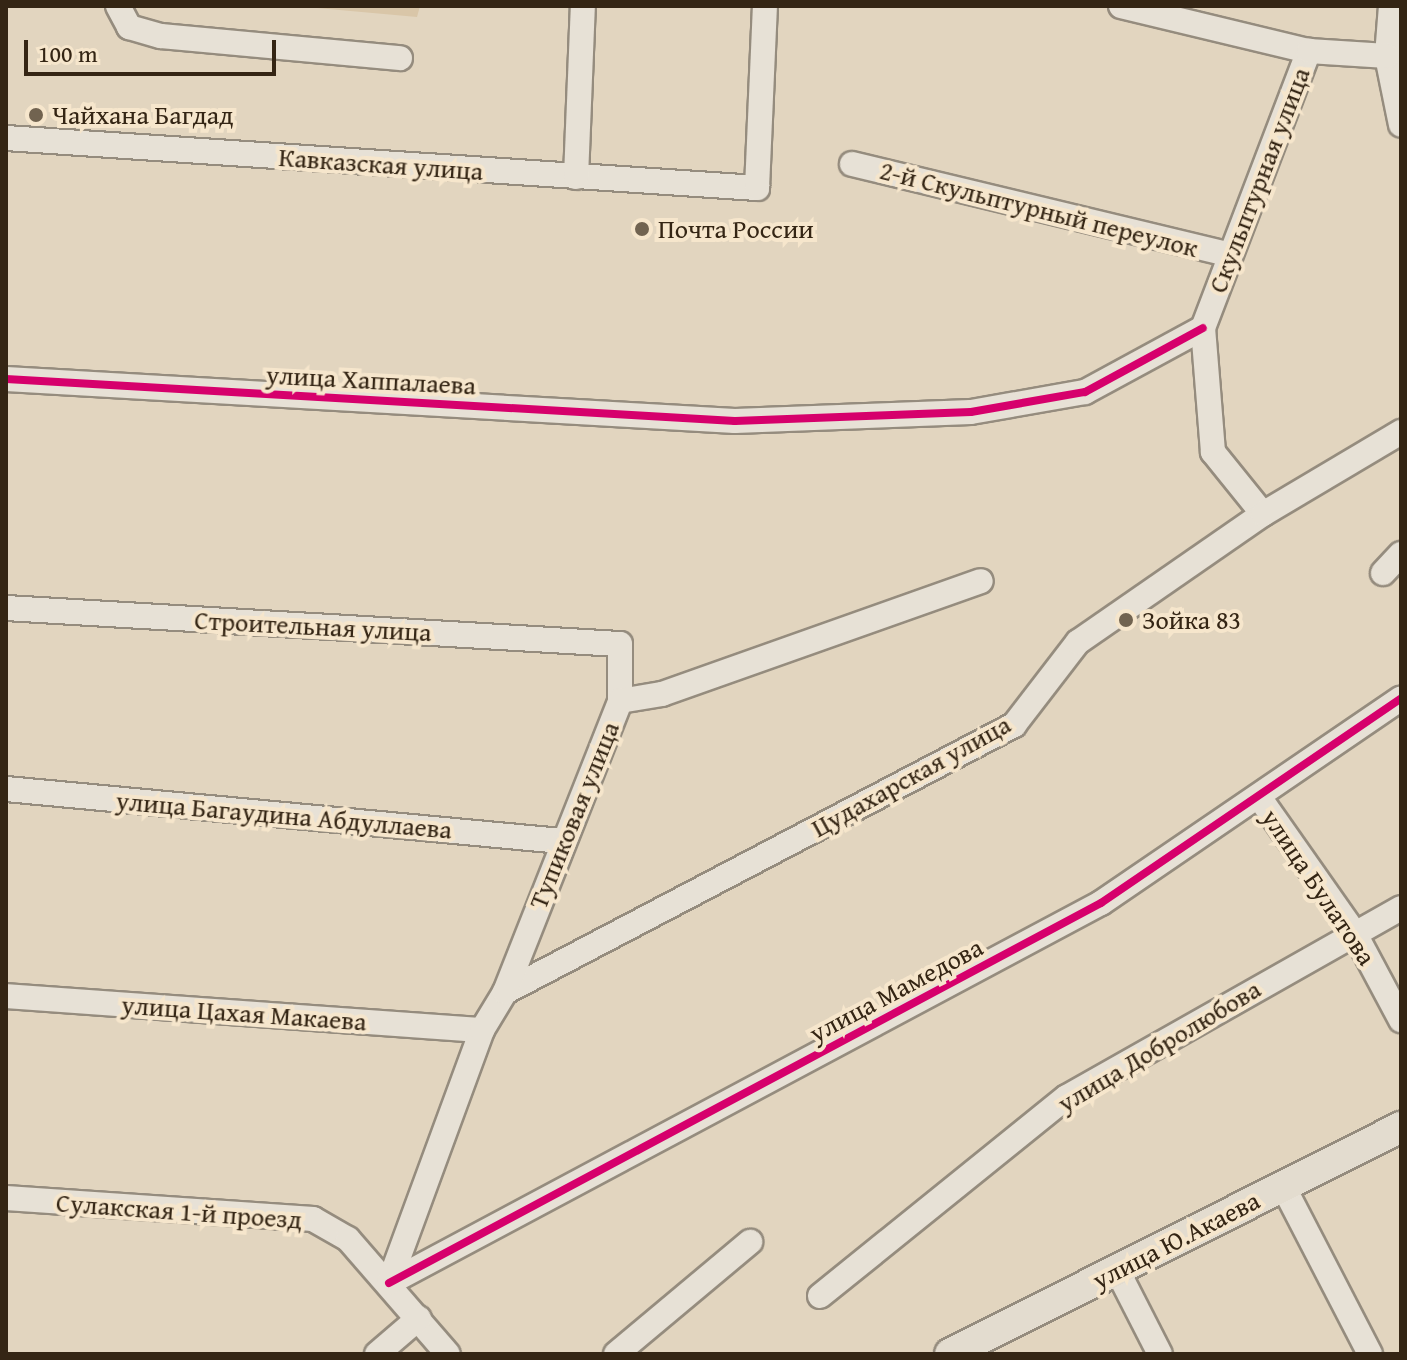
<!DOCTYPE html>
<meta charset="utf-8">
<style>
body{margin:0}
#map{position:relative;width:1407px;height:1360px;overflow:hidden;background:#e2d5bf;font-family:"Gentium Book Plus",serif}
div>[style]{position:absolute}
.green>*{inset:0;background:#d9c6a8}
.roads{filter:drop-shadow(2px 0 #958c7e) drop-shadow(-2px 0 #958c7e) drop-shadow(0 2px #958c7e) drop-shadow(0 -2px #958c7e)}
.minor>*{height:24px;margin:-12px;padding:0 12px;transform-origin:12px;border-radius:12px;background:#e7e1d6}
.major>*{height:30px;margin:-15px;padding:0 15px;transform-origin:15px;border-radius:15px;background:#e3dccf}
.cycleway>*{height:8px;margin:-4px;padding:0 4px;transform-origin:4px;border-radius:4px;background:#d6006c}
.dots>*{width:22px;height:22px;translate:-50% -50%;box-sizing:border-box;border:4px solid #f6e6cc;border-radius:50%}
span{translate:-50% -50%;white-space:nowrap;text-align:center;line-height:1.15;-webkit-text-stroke:8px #f6e6cc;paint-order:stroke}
.poi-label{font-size:26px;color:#342514}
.left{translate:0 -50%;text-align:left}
.street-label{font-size:26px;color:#342514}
.frame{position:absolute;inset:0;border:8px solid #342514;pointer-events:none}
.scale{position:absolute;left:24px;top:40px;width:252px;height:36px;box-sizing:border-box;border:4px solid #342514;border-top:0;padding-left:10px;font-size:24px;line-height:28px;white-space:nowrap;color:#342514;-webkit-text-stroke:6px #f6e6cc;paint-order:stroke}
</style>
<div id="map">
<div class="green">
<div style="clip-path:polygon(295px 6px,420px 6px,417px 17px)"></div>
</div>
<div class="roads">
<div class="minor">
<div style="left:118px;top:6px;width:24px;rotate:62deg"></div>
<div style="left:129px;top:27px;width:33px;rotate:16deg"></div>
<div style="left:161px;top:36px;width:240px;rotate:5.3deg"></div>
<div style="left:1121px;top:6px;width:193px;rotate:13.5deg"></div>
<div style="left:1391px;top:6px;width:50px;rotate:94.6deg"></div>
<div style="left:1387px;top:56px;width:70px;rotate:78.5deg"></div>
<div style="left:6px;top:138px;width:753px;rotate:3.81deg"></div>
<div style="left:757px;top:188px;width:182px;rotate:-87.5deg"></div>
<div style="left:852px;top:164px;width:385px;rotate:13.5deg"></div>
<div style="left:576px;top:177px;width:171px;rotate:-87.7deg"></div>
<div style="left:6px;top:379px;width:730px;rotate:3.3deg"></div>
<div style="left:735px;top:421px;width:236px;rotate:-2.2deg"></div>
<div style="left:971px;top:412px;width:116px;rotate:-10deg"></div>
<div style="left:1085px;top:392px;width:134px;rotate:-28.5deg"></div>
<div style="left:1263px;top:514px;width:80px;rotate:-128.9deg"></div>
<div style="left:1213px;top:452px;width:124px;rotate:-94.6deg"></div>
<div style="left:1203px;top:328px;width:297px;rotate:-69.1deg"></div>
<div style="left:1309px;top:51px;width:78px;rotate:3.7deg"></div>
<div style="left:1383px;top:573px;width:26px;rotate:-47deg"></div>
<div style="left:6px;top:608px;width:615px;rotate:3.36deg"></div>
<div style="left:620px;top:644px;width:57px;rotate:90deg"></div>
<div style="left:6px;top:789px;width:557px;rotate:5.35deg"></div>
<div style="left:1259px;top:797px;width:165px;rotate:54.9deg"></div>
<div style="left:1354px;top:932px;width:100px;rotate:61.9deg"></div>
<div style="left:505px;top:992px;width:575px;rotate:-27.68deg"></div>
<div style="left:1014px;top:725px;width:105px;rotate:-52.4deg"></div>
<div style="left:1078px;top:642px;width:225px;rotate:-34.7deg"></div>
<div style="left:1263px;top:514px;width:161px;rotate:-30.7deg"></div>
<div style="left:6px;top:996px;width:477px;rotate:4.1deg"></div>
<div style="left:1283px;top:1186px;width:189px;rotate:62.6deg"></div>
<div style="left:6px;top:1198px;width:308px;rotate:3.9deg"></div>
<div style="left:313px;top:1219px;width:40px;rotate:29.7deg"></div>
<div style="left:348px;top:1239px;width:152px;rotate:49deg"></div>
<div style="left:1117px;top:1270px;width:94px;rotate:62.9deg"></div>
<div style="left:389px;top:1283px;width:807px;rotate:-28.09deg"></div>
<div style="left:1101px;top:903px;width:363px;rotate:-34.3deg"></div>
<div style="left:389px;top:1283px;width:270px;rotate:-69.8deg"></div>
<div style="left:482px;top:1030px;width:44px;rotate:-58.8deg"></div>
<div style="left:505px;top:992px;width:313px;rotate:-68.4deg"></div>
<div style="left:620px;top:701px;width:43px;rotate:-9.5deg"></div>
<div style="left:662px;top:694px;width:338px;rotate:-19.5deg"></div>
<div style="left:820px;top:1296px;width:317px;rotate:-38.9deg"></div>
<div style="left:1067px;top:1097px;width:384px;rotate:-29.5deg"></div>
<div style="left:377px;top:1354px;width:55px;rotate:-40.6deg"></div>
<div style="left:616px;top:1354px;width:175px;rotate:-39.9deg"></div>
</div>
<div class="major">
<div style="left:950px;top:1354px;width:505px;rotate:-26.72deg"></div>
</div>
</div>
<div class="cycleway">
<div style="left:6px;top:379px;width:730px;rotate:3.3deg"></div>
<div style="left:735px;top:421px;width:236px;rotate:-2.2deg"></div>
<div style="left:971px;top:412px;width:116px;rotate:-10deg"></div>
<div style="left:1085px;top:392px;width:134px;rotate:-28.5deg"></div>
<div style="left:389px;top:1283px;width:807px;rotate:-28.09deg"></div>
<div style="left:1101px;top:903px;width:363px;rotate:-34.3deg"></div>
</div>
<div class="dots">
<div style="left:36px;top:115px;background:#716350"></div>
<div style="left:642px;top:229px;background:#716350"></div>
<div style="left:1126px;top:620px;background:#716350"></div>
</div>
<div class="poi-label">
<span class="left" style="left:52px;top:115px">Чайхана Багдад</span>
<span class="left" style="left:658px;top:229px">Почта России</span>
<span class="left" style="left:1142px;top:620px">Зойка 83</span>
</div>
<div class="street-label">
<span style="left:381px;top:164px;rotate:4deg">Кавказская улица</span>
<span style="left:1259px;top:180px;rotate:-69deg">Скульптурная улица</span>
<span style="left:1039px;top:209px;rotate:14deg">2-й Скульптурный переулок</span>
<span style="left:371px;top:380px;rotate:3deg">улица Хаппалаева</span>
<span style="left:313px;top:626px;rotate:3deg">Строительная улица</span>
<span style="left:911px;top:776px;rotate:-29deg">Цудахарская улица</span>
<span style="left:284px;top:815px;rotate:5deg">улица Багаудина Абдуллаева</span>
<span style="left:574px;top:815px;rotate:-68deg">Тупиковая улица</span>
<span style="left:1319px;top:887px;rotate:56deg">улица Булатова</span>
<span style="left:896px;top:990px;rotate:-28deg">улица Мамедова</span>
<span style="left:244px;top:1013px;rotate:4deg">улица Цахая Макаева</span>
<span style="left:1159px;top:1046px;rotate:-31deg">улица Добролюбова</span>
<span style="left:179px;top:1211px;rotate:4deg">Сулакская 1-й проезд</span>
<span style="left:1176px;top:1240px;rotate:-27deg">улица Ю.Акаева</span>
</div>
<div class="frame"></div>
<div class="scale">100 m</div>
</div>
